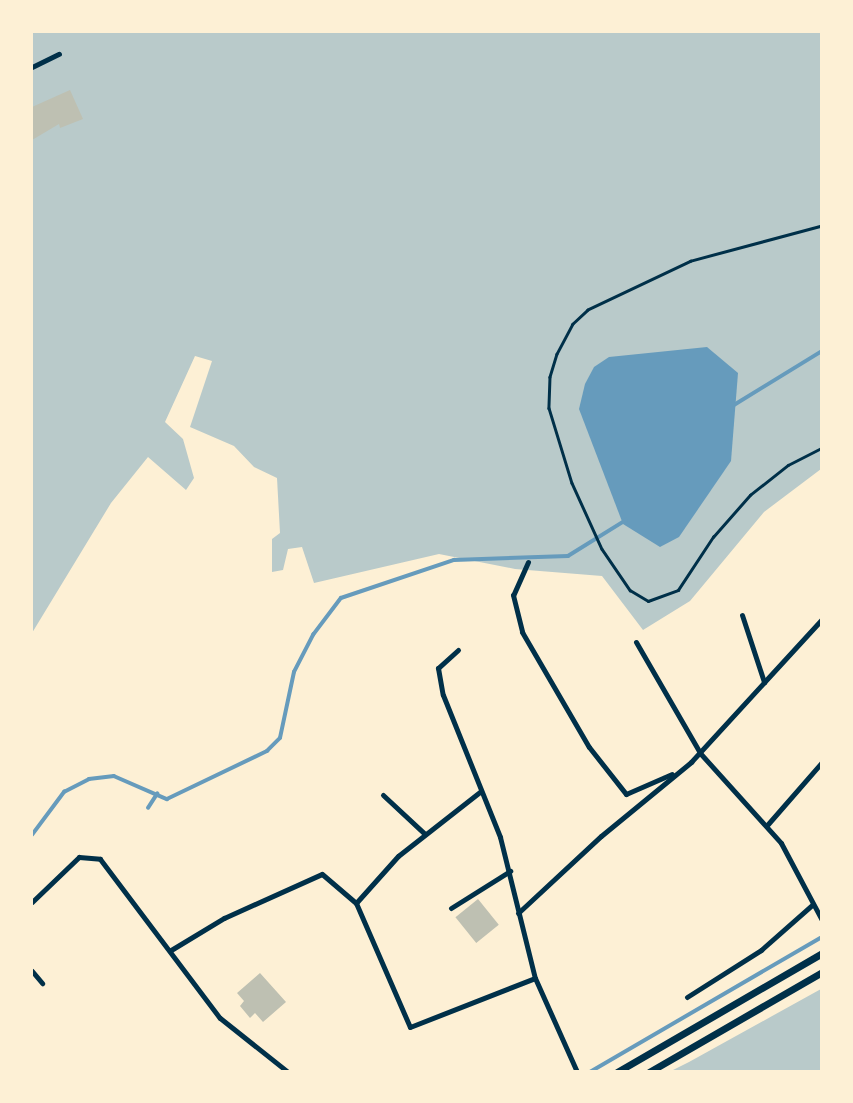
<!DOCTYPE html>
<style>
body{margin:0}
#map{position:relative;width:853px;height:1103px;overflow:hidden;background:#fdf0d5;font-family:Mulish,sans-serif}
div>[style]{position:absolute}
.green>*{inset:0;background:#b9caca}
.water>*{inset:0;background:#669bbc}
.stream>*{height:3.5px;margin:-1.75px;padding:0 1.75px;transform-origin:1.75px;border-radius:1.75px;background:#669bbc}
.building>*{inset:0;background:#bec0b2;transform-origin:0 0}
.service>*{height:2.5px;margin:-1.25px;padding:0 1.25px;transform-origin:1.25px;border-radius:1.25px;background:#003049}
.minor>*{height:5px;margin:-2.5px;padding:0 2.5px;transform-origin:2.5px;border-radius:2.5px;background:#003049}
.tertiary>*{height:7px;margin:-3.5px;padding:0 3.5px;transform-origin:3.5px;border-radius:3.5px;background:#003049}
span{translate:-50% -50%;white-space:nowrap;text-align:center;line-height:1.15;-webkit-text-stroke:6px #fdf0d5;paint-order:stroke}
.frame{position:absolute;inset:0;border:33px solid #fdf0d5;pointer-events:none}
</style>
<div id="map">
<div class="green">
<div style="clip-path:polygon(32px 32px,821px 32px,821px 469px,764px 512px,690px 601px,643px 630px,602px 576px,515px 569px,439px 554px,314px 583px,302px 547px,288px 549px,283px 570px,272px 572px,272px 539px,280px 533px,277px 478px,254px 467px,234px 446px,190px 427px,212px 361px,195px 356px,165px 422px,183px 439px,194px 478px,186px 490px,148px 457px,111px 503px,32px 633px)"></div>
<div style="clip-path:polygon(821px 989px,821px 1071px,671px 1071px,689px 1062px)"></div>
</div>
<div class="water">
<div style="clip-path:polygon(707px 347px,738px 373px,731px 461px,679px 537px,660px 547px,623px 524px,579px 409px,585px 384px,594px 367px,609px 357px)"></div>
</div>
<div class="stream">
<div style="left:734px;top:405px;width:103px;rotate:-31.5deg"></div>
<div style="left:148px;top:808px;width:17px;rotate:-57deg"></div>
<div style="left:32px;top:835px;width:54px;rotate:-53.3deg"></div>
<div style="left:64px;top:792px;width:28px;rotate:-27deg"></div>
<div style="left:89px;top:779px;width:25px;rotate:-7deg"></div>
<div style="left:114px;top:776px;width:58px;rotate:23.5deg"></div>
<div style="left:167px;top:799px;width:111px;rotate:-25.6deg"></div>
<div style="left:267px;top:751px;width:18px;rotate:-45deg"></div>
<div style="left:280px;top:738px;width:67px;rotate:-78deg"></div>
<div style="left:294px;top:672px;width:42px;rotate:-62.8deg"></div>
<div style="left:313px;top:635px;width:46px;rotate:-52.9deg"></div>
<div style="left:341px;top:598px;width:119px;rotate:-18.6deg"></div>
<div style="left:454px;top:560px;width:114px;rotate:-2deg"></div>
<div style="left:568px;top:556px;width:68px;rotate:-31.8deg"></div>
<div style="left:590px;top:1072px;width:266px;rotate:-30.2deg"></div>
</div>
<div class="building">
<div style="clip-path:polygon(70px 90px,83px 119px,60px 128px,59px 124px,32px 140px,32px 107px)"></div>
<div style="left:478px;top:899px;width:33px;height:29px;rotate:51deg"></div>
<div style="clip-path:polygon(260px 973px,286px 1002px,263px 1022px,255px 1013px,250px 1018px,240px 1006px,244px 1001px,237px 993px)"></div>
</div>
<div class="service">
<div style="left:822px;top:226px;width:136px;rotate:165deg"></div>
<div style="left:691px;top:261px;width:114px;rotate:154.6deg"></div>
<div style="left:588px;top:310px;width:21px;rotate:137deg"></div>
<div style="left:573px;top:324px;width:34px;rotate:118deg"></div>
<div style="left:557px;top:354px;width:24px;rotate:107deg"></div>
<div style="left:550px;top:377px;width:31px;rotate:92deg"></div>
<div style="left:549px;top:408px;width:78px;rotate:73deg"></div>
<div style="left:572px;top:483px;width:72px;rotate:65.6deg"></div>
<div style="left:602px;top:549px;width:50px;rotate:55.7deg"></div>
<div style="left:630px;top:590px;width:21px;rotate:31deg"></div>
<div style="left:648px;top:601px;width:32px;rotate:-20deg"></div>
<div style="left:678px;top:590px;width:64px;rotate:-56.6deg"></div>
<div style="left:713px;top:537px;width:56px;rotate:-48.6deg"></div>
<div style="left:750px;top:495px;width:48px;rotate:-38.3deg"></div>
<div style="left:788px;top:465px;width:38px;rotate:-27deg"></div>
</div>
<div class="minor">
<div style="left:32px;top:67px;width:30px;rotate:-26deg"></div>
<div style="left:528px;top:562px;width:36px;rotate:114deg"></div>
<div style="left:513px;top:595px;width:38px;rotate:76deg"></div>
<div style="left:522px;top:632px;width:133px;rotate:59.8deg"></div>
<div style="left:589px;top:747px;width:60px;rotate:51.8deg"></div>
<div style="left:626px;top:794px;width:50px;rotate:-23.5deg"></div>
<div style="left:742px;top:615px;width:71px;rotate:71.8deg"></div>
<div style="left:636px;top:642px;width:128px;rotate:60deg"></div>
<div style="left:700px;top:753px;width:121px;rotate:48deg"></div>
<div style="left:781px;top:843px;width:87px;rotate:62deg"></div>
<div style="left:458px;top:650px;width:27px;rotate:138deg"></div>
<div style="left:438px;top:668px;width:27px;rotate:80deg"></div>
<div style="left:443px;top:695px;width:153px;rotate:68.1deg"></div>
<div style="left:500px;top:837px;width:145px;rotate:76.1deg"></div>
<div style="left:535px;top:978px;width:103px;rotate:65.9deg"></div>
<div style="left:481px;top:791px;width:105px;rotate:141.9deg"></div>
<div style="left:398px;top:856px;width:63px;rotate:131.8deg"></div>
<div style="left:356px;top:903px;width:135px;rotate:66.5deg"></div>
<div style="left:410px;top:1027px;width:134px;rotate:-21.4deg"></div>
<div style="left:383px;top:795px;width:57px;rotate:42.9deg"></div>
<div style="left:768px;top:824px;width:82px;rotate:-48.9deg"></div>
<div style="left:32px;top:902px;width:65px;rotate:-43.8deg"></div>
<div style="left:79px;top:857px;width:21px;rotate:5deg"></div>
<div style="left:100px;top:859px;width:199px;rotate:53deg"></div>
<div style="left:220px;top:1018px;width:87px;rotate:38.5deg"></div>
<div style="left:451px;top:908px;width:70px;rotate:-32.1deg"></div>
<div style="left:518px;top:913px;width:113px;rotate:-42.9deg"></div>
<div style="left:601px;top:836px;width:117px;rotate:-39.4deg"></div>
<div style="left:691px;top:762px;width:194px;rotate:-47.5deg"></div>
<div style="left:171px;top:950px;width:62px;rotate:-31.1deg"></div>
<div style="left:224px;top:918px;width:107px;rotate:-24.2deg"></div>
<div style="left:322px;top:874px;width:45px;rotate:40.5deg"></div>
<div style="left:32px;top:971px;width:16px;rotate:50deg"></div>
<div style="left:687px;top:997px;width:88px;rotate:-32.4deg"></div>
<div style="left:761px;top:950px;width:69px;rotate:-41.5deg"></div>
</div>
<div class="tertiary">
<div style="left:617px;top:1072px;width:237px;rotate:-30.1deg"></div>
<div style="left:649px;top:1072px;width:200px;rotate:-30deg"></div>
</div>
<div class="frame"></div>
</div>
